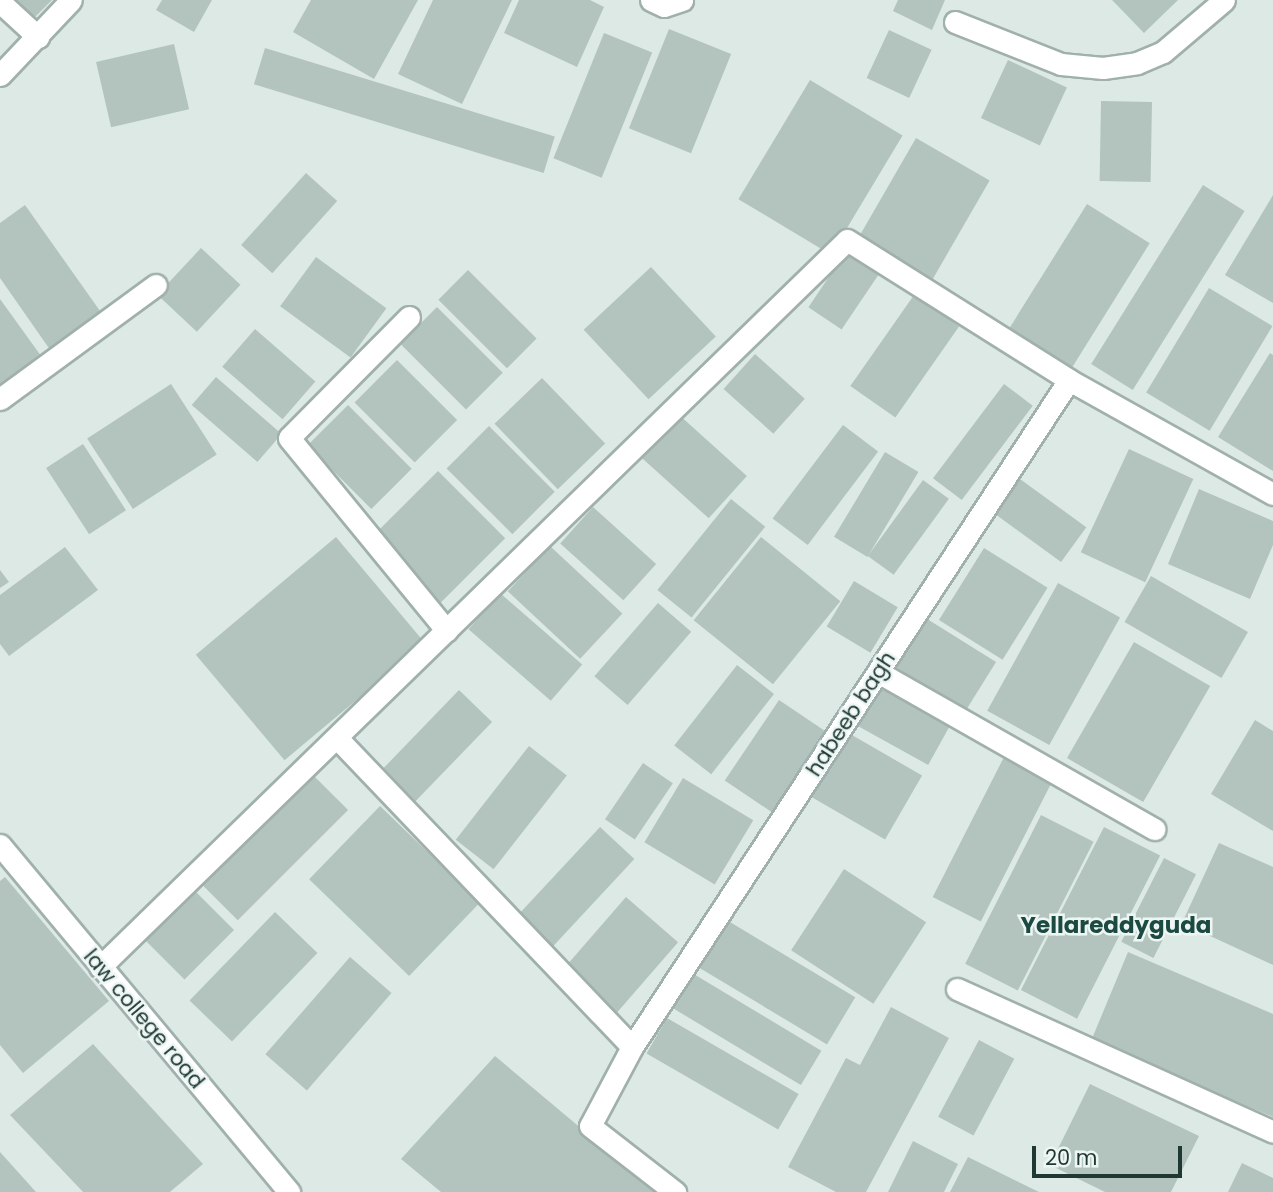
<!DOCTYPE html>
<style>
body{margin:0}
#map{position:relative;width:1273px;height:1192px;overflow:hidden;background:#dde9e5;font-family:Poppins,sans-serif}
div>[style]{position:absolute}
.building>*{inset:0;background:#b3c4be;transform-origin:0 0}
.roads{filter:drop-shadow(2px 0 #a0b0ac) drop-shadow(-2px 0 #a0b0ac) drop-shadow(0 2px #a0b0ac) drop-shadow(0 -2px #a0b0ac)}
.minor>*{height:21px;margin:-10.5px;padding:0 10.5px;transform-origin:10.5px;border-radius:10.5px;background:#fff}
.tertiary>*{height:21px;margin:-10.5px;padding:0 10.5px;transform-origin:10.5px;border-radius:10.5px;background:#fff}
span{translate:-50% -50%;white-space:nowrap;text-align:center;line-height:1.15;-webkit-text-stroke:5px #edf6f2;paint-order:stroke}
.street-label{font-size:21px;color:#1f3834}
.neighbourhood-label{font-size:23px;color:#1c4a43;font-weight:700}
.scale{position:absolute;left:1032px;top:1146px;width:150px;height:32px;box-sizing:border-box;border:4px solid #1f3834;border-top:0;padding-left:9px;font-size:21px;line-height:24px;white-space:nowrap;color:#1f3834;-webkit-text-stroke:5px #edf6f2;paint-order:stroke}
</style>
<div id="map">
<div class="building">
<div style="clip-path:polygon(13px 0,52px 0,33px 19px)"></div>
<div style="clip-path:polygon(162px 0,212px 0,194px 32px,156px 10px)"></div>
<div style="clip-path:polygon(311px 0,418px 0,374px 79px,293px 32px)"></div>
<div style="clip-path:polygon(433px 0,512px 0,462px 104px,398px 74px)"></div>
<div style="clip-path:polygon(519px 0,590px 0,604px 7px,577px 67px,504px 33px)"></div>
<div style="clip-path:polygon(898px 0,945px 0,932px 30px,893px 11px)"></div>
<div style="clip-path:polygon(1112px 0,1178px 0,1144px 33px)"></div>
<div style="left:669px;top:29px;width:67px;height:107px;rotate:22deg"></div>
<div style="left:889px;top:30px;width:47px;height:53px;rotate:25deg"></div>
<div style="left:604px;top:33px;width:52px;height:135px;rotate:22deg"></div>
<div style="left:174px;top:44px;width:67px;height:80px;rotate:77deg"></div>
<div style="left:265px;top:48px;width:303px;height:38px;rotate:17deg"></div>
<div style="left:1008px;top:60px;width:65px;height:64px;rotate:25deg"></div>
<div style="left:810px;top:80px;width:108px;height:139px;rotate:31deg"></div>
<div style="left:1101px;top:101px;width:51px;height:80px;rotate:1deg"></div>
<div style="left:916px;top:138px;width:85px;height:118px;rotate:30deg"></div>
<div style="left:306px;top:173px;width:42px;height:97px;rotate:42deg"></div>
<div style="left:1203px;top:185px;width:49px;height:211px;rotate:32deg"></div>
<div style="clip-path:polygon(1273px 195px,1273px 303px,1225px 275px)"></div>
<div style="left:1087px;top:204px;width:74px;height:156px;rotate:32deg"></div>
<div style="clip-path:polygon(25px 205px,105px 318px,53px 354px,0 278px,0 223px)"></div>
<div style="left:201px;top:248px;width:54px;height:64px;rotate:43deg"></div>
<div style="left:847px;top:250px;width:40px;height:69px;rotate:34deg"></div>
<div style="left:316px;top:257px;width:87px;height:61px;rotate:36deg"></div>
<div style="left:651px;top:267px;width:95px;height:92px;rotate:47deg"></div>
<div style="left:468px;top:270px;width:97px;height:42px;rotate:45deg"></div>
<div style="left:1209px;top:288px;width:74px;height:122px;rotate:31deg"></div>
<div style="left:914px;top:295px;width:55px;height:111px;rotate:35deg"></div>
<div style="clip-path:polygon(0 299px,44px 360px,0 392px)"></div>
<div style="left:437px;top:307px;width:93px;height:52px;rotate:45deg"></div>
<div style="left:255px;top:329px;width:80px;height:50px;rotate:41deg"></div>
<div style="clip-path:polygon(1270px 353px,1273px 355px,1273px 471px,1218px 437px)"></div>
<div style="left:755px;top:354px;width:67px;height:47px;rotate:42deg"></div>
<div style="left:397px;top:360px;width:85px;height:60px;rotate:45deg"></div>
<div style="left:216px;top:377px;width:87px;height:37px;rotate:41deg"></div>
<div style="left:542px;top:378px;width:91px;height:66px;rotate:46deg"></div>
<div style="left:171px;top:384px;width:84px;height:100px;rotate:57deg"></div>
<div style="left:1004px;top:384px;width:36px;height:118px;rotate:37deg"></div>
<div style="left:348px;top:405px;width:90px;height:57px;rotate:45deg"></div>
<div style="left:677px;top:413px;width:94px;height:57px;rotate:42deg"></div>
<div style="left:843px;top:425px;width:44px;height:117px;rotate:37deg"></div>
<div style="left:489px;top:426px;width:93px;height:60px;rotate:45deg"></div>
<div style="left:83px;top:444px;width:79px;height:44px;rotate:57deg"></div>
<div style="left:1129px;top:449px;width:71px;height:114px;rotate:25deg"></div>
<div style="left:885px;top:452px;width:39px;height:99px;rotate:31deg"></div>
<div style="left:438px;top:471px;width:95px;height:91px;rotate:45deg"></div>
<div style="left:1020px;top:479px;width:82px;height:43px;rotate:36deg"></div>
<div style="left:923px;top:480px;width:32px;height:94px;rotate:36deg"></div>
<div style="clip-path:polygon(1199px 489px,1273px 521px,1273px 545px,1250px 599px,1168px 564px)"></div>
<div style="left:731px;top:499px;width:44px;height:117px;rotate:39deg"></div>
<div style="left:593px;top:507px;width:85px;height:49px;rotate:42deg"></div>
<div style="left:336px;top:537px;width:138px;height:183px;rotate:50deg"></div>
<div style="left:761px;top:537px;width:102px;height:107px;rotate:39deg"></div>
<div style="left:550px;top:546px;width:99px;height:62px;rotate:43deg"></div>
<div style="clip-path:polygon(65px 547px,98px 590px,9px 656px,0 644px,0 595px)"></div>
<div style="left:984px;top:548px;width:75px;height:85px;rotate:32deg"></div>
<div style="clip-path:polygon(0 570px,9px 582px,0 588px)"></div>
<div style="left:1151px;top:576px;width:112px;height:53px;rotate:30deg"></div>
<div style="left:854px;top:581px;width:51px;height:53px;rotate:31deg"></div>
<div style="left:1058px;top:583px;width:71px;height:146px;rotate:29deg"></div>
<div style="left:500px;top:593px;width:109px;height:48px;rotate:41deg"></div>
<div style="left:658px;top:603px;width:44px;height:97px;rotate:41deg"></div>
<div style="left:924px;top:617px;width:85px;height:61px;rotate:32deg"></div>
<div style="left:1134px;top:642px;width:88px;height:134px;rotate:30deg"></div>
<div style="left:737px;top:665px;width:47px;height:102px;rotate:38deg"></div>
<div style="left:877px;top:684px;width:84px;height:46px;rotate:29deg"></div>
<div style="left:459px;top:690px;width:46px;height:111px;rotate:44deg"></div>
<div style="left:779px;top:700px;width:61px;height:97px;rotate:34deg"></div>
<div style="clip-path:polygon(1255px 720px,1273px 731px,1273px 831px,1211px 794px)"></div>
<div style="left:845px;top:731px;width:89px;height:74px;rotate:30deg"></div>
<div style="left:529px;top:746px;width:48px;height:119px;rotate:38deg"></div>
<div style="left:1004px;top:757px;width:54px;height:157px;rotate:27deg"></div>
<div style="left:643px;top:763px;width:36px;height:68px;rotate:34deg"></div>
<div style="left:312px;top:774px;width:51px;height:156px;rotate:45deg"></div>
<div style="left:683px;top:778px;width:82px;height:75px;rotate:31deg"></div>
<div style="left:380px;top:806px;width:139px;height:102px;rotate:44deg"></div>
<div style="left:1041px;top:815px;width:59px;height:167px;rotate:27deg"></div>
<div style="left:600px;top:827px;width:47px;height:125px;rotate:43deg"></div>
<div style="left:1104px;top:827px;width:63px;height:183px;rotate:27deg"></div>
<div style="clip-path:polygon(1219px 843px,1273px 867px,1273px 965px,1182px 923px)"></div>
<div style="left:1164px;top:858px;width:36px;height:94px;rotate:27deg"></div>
<div style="left:844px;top:869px;width:98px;height:97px;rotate:33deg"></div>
<div style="clip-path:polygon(5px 877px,109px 1001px,23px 1073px,0 1045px,0 881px)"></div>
<div style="left:193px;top:889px;width:58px;height:70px;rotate:45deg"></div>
<div style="left:626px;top:897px;width:69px;height:98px;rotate:41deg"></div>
<div style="left:275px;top:912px;width:59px;height:123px;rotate:44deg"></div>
<div style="left:725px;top:919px;width:152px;height:55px;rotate:31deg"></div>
<div style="clip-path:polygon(1128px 952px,1273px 1014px,1273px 1117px,1091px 1041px)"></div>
<div style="left:350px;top:957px;width:55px;height:129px;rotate:41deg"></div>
<div style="left:692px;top:973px;width:151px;height:40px;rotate:31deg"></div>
<div style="clip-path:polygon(891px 1007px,949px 1038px,866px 1192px,836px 1192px,788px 1167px,846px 1058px,860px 1065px)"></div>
<div style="left:667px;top:1018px;width:152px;height:41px;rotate:30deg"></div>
<div style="left:979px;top:1040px;width:40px;height:87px;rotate:28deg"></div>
<div style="clip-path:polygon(93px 1044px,203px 1164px,170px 1192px,83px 1192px,10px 1115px)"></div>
<div style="clip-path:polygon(495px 1056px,657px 1192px,441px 1192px,401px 1159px)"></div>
<div style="clip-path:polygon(1090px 1084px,1199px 1136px,1171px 1192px,1105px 1192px,1050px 1165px)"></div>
<div style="clip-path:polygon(913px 1141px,958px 1164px,944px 1192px,888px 1192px)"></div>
<div style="clip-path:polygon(0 1152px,36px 1192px,0 1192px)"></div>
<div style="clip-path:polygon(968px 1157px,1039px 1192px,950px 1192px)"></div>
<div style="clip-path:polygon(1242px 1163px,1273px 1178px,1273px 1192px,1228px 1192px)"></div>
</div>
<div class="roads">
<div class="minor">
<div style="left:651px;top:0;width:14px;rotate:25deg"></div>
<div style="left:664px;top:6px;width:19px;rotate:-18deg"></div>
<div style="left:0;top:2px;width:52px;rotate:42.6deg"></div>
<div style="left:955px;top:22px;width:114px;rotate:21.6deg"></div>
<div style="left:1061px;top:64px;width:42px;rotate:5.4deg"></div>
<div style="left:1103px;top:68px;width:34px;rotate:-8deg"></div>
<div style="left:1137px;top:63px;width:28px;rotate:-23deg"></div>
<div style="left:1163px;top:52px;width:80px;rotate:-40.4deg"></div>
<div style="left:0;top:75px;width:103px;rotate:-46.6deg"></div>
<div style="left:409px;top:317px;width:170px;rotate:134.8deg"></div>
<div style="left:289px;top:438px;width:249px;rotate:50.7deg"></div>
<div style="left:0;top:399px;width:193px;rotate:-36.2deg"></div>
<div style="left:878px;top:672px;width:318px;rotate:29.6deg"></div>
<div style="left:337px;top:738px;width:427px;rotate:46.3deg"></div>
<div style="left:632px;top:1047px;width:89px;rotate:118deg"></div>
<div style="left:590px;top:1126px;width:108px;rotate:37.8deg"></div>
<div style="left:100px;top:967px;width:1042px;rotate:-44.22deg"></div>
<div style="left:847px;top:240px;width:262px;rotate:32.2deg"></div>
<div style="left:1069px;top:380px;width:234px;rotate:29.2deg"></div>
<div style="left:957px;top:989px;width:347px;rotate:24.3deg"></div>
<div style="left:632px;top:1047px;width:797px;rotate:-56.77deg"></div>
</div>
<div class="tertiary">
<div style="left:0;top:845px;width:452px;rotate:50.2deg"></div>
</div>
</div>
<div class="street-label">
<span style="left:851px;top:714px;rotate:-57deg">habeeb bagh</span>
<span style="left:144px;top:1019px;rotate:50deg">law college road</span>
</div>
<div class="neighbourhood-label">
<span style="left:1116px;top:925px">Yellareddyguda</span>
</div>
<div class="scale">20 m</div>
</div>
